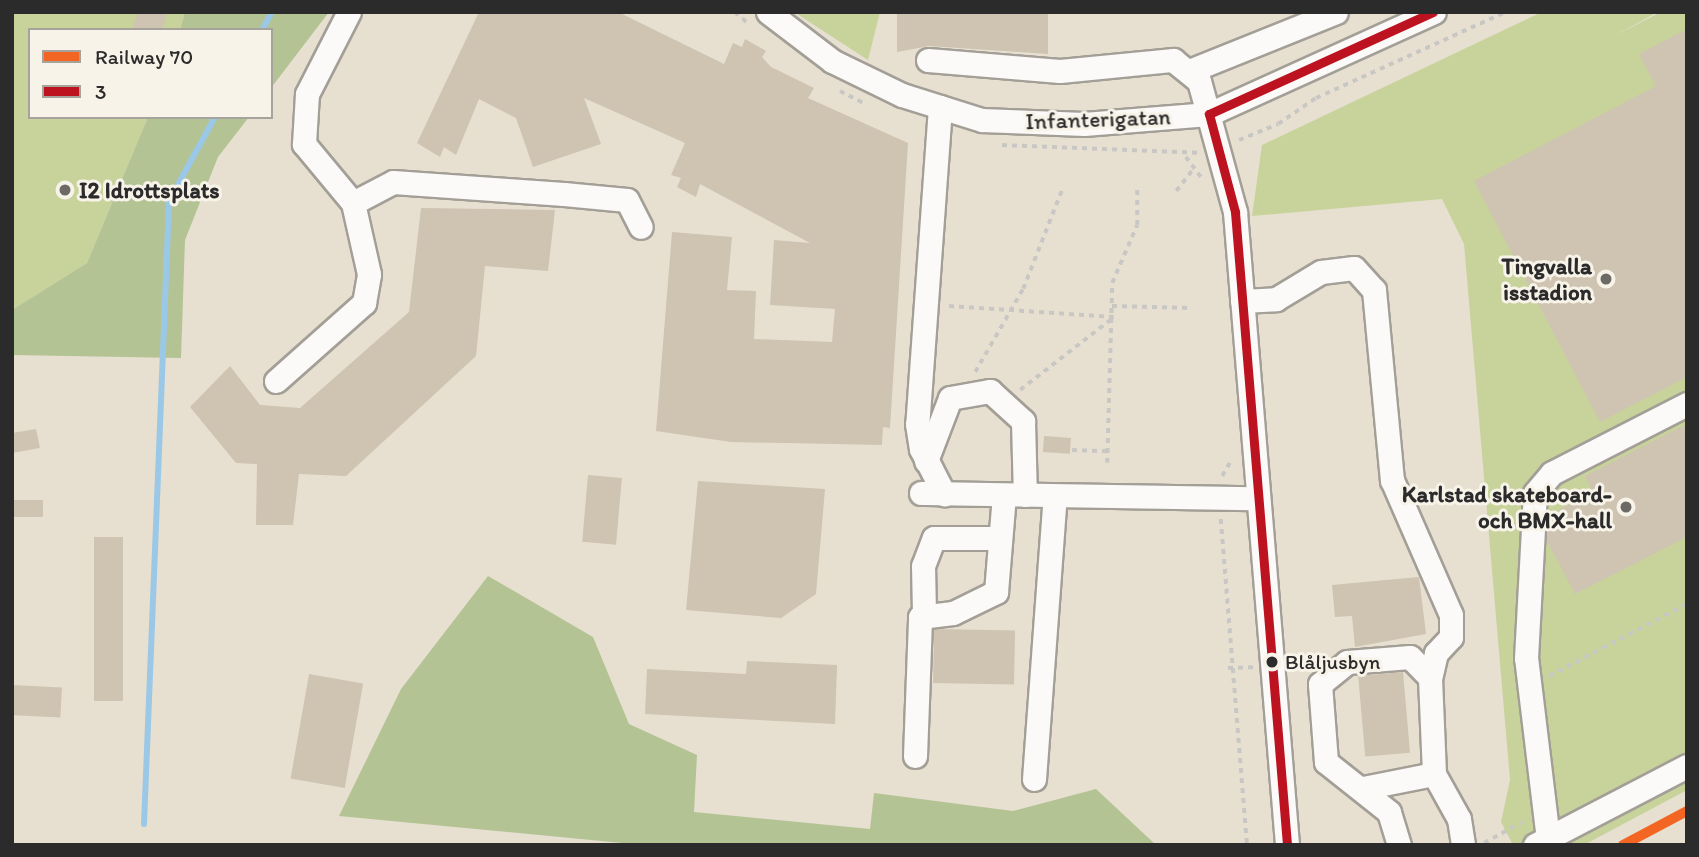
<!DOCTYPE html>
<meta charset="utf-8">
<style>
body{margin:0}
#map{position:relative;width:1699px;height:857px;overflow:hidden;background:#e7e0d1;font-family:Itim,sans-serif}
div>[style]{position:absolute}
.green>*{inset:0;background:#c7d39b}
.forest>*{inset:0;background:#b3c394}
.stream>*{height:6px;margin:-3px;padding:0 3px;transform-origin:3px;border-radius:3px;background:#9cc8e7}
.building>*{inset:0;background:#cfc3b2;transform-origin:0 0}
.path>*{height:3.5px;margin-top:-1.75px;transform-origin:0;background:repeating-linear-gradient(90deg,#c9c7c4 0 5px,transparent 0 10px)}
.roads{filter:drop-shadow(2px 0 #a39f97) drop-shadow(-2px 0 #a39f97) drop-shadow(0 2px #a39f97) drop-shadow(0 -2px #a39f97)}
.minor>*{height:23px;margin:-11.5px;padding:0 11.5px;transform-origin:11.5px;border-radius:11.5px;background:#fbfaf8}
.bus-1>*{height:9px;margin:-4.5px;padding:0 4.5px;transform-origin:4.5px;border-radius:4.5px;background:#bd1220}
.rail-1>*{height:10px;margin:-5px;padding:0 5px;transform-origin:5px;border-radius:5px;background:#f26522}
.dots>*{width:19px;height:19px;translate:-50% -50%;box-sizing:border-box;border:4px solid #f7f3e8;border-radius:50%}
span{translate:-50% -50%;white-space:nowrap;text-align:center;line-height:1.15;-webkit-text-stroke:6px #f7f3e8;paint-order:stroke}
.bus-label{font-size:21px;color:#2b2b2b}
.left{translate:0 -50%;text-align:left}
.street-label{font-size:23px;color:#2b2b2b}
.poi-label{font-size:23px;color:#2b2b2b;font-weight:700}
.right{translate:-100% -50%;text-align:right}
.frame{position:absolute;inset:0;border:14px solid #2b2b2b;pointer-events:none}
.legend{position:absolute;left:28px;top:28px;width:245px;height:91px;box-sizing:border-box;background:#f7f3e8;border:2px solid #a5a39c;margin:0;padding:9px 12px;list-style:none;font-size:21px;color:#2b2b2b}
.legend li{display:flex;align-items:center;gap:14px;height:35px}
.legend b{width:35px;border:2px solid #a5a39c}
</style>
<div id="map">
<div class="green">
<div style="clip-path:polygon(12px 12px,185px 12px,180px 30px,30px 30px,30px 117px,148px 117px,87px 263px,12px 310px)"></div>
<div style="clip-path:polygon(794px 12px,880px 12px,868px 60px)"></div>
<div style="clip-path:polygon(1542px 12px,1658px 12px,1612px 37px,1661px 12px,1687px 12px,1687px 790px,1584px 845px,1513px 845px,1501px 822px,1510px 780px,1464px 244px,1442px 199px,1252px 216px,1262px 145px)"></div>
</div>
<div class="forest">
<div style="clip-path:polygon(185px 12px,329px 12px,271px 88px,271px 30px,180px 30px)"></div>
<div style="clip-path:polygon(148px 117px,249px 117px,218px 157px,185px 240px,181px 358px,12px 355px,12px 310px,87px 263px)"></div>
<div style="clip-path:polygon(488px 576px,593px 637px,629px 724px,697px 755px,694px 812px,870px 829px,874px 793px,1013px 811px,1096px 789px,1156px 845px,643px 845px,339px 816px,401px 689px)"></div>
</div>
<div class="stream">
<div style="left:262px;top:30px;width:21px;rotate:-61deg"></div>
<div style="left:144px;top:824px;width:624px;rotate:-87.7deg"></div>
<div style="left:169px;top:201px;width:96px;rotate:-61.3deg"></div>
</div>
<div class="building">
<div style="clip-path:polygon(138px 12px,167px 12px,162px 30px,132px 30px)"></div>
<div style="clip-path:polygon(479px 12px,618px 12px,724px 64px,733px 43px,742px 47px,745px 39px,766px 51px,762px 57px,771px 67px,814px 88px,808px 98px,908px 143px,890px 428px,883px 427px,882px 445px,731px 442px,656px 431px,672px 232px,732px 237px,727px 290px,756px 291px,754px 339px,832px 342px,835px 309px,770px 305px,774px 240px,810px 243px,700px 184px,696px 197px,677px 187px,681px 178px,671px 175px,685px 143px,584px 98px,601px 144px,533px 167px,516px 118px,479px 99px,456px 155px,444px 147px,440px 157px,417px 143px)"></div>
<div style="clip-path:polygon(897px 12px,1048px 12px,1048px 54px,929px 46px,897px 52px)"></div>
<div style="clip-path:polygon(1687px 29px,1687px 377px,1600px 422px,1474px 181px,1656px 86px,1639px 54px)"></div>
<div style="clip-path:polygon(421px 208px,555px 210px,548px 271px,485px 266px,476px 356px,346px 476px,299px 474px,293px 525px,256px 525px,257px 464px,236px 463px,190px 407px,230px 366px,260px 405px,300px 408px,409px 312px)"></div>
<div style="clip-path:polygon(1687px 424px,1687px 537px,1575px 594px,1546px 539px,1548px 516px,1593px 492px,1585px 476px)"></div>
<div style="clip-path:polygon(36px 429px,40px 448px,12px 453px,12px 433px)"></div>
<div style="left:1044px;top:436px;width:27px;height:16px;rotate:4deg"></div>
<div style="left:588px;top:475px;width:34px;height:67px;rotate:5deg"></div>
<div style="clip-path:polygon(698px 481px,825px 489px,816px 594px,781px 618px,686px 610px)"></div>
<div style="left:12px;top:500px;width:31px;height:17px"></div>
<div style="left:123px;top:537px;width:164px;height:29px;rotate:90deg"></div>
<div style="clip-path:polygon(1419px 577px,1426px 634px,1355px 647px,1352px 616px,1335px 617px,1332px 585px)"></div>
<div style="left:934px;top:629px;width:81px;height:54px;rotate:1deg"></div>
<div style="clip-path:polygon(747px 661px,837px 665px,835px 724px,645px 714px,647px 669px,746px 674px)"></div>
<div style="left:1403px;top:672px;width:81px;height:45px;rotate:85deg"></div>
<div style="left:309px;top:674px;width:55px;height:106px;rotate:10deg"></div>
<div style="left:12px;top:685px;width:50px;height:30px;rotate:3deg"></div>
</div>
<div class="path">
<div style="left:735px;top:12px;width:20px;rotate:41deg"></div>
<div style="left:840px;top:91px;width:27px;rotate:27deg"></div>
<div style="left:1239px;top:140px;width:42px;rotate:-22.3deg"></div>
<div style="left:1278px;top:124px;width:46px;rotate:-34.4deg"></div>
<div style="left:1316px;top:98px;width:209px;rotate:-24.4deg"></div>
<div style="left:1002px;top:145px;width:196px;rotate:2.3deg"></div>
<div style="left:1186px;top:157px;width:26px;rotate:53deg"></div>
<div style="left:1176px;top:191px;width:29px;rotate:-52deg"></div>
<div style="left:949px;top:306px;width:165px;rotate:3.8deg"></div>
<div style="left:1112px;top:306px;width:80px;rotate:1.4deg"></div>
<div style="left:975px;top:372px;width:96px;rotate:-60deg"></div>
<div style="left:1023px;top:289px;width:110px;rotate:-68.6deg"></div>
<div style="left:1020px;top:390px;width:119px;rotate:-37.8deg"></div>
<div style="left:1072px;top:450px;width:36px;rotate:2deg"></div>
<div style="left:1107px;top:463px;width:180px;rotate:-88.4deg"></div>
<div style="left:1112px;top:283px;width:63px;rotate:-66.7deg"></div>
<div style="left:1137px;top:225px;width:36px;rotate:-90deg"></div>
<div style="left:1222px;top:476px;width:20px;rotate:-60deg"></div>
<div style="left:1221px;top:519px;width:327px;rotate:85.4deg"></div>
<div style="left:1228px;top:668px;width:25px;rotate:-2deg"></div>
<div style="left:1549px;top:676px;width:156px;rotate:-27.6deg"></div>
<div style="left:1484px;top:843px;width:43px;rotate:-28.9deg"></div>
</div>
<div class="roads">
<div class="minor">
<div style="left:768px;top:12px;width:81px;rotate:37.4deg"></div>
<div style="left:832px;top:61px;width:78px;rotate:25.9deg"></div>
<div style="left:902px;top:95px;width:84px;rotate:17.4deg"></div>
<div style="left:982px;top:120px;width:102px;rotate:2.2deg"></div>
<div style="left:1084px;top:124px;width:125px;rotate:-4.6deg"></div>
<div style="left:1209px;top:114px;width:247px;rotate:-24.4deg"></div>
<div style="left:928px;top:60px;width:132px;rotate:4.8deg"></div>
<div style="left:1060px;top:71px;width:114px;rotate:-5.6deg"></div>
<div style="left:1173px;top:60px;width:33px;rotate:39deg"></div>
<div style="left:1199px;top:81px;width:136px;rotate:74.6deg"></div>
<div style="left:1235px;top:212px;width:635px;rotate:85.3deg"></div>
<div style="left:1192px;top:70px;width:155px;rotate:-21.9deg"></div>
<div style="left:940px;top:107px;width:318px;rotate:94.1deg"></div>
<div style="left:917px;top:424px;width:25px;rotate:81deg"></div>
<div style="left:921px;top:449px;width:51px;rotate:62.9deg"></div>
<div style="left:353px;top:203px;width:45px;rotate:-27.7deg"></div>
<div style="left:393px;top:182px;width:171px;rotate:4deg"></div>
<div style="left:564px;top:194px;width:63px;rotate:5.4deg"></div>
<div style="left:627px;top:200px;width:30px;rotate:63deg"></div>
<div style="left:1242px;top:301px;width:34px;rotate:-3deg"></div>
<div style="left:1276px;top:299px;width:52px;rotate:-31deg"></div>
<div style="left:1321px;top:272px;width:33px;rotate:-7deg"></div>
<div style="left:1354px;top:268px;width:30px;rotate:48deg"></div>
<div style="left:1374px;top:290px;width:191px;rotate:84.6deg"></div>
<div style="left:1392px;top:480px;width:147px;rotate:66.4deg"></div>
<div style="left:1451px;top:615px;width:22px;rotate:90deg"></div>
<div style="left:1451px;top:637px;width:22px;rotate:133deg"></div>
<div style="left:1436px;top:653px;width:26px;rotate:103deg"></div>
<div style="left:1430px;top:678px;width:96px;rotate:87.6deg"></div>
<div style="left:1434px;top:774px;width:51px;rotate:60.9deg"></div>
<div style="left:1459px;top:819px;width:26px;rotate:81deg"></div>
<div style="left:276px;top:381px;width:118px;rotate:-41.6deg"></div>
<div style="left:364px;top:303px;width:29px;rotate:-80deg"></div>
<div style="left:369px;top:274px;width:73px;rotate:-102.7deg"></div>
<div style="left:353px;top:203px;width:77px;rotate:-129.7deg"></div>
<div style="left:304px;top:144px;width:50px;rotate:-86.6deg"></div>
<div style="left:307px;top:94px;width:92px;rotate:-62.9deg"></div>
<div style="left:926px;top:461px;width:67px;rotate:-69.1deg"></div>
<div style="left:950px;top:398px;width:41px;rotate:-9.9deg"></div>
<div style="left:990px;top:391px;width:45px;rotate:42.3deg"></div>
<div style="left:1023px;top:421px;width:74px;rotate:88.5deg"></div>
<div style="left:921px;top:493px;width:336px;rotate:0.9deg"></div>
<div style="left:924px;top:613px;width:47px;rotate:-91.2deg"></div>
<div style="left:923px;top:566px;width:30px;rotate:-69deg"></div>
<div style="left:934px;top:538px;width:66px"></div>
<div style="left:915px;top:756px;width:139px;rotate:-87.9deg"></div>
<div style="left:920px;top:617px;width:33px;rotate:-7deg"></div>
<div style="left:953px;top:613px;width:48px;rotate:-26deg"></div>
<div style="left:996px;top:592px;width:97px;rotate:-85.3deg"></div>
<div style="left:1034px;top:779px;width:284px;rotate:-85.8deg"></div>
<div style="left:1363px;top:788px;width:72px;rotate:-11.2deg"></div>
<div style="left:1548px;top:839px;width:182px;rotate:-96.9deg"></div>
<div style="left:1526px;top:658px;width:165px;rotate:-86.9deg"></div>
<div style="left:1535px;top:493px;width:26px;rotate:-50deg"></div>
<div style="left:1552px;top:473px;width:152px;rotate:-27.1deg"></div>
<div style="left:1399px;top:845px;width:34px;rotate:-107deg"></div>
<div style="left:1389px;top:812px;width:80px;rotate:-141.6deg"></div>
<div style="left:1326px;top:762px;width:78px;rotate:-94.4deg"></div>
<div style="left:1320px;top:684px;width:35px;rotate:-39deg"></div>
<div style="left:1347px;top:662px;width:63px;rotate:-4.5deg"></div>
<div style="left:1410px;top:657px;width:29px;rotate:46deg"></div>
<div style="left:1535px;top:845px;width:171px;rotate:-27.5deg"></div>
</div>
</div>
<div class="bus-1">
<div style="left:1209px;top:114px;width:101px;rotate:75.1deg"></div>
<div style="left:1235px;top:212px;width:635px;rotate:85.3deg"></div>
<div style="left:1209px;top:114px;width:246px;rotate:-24.5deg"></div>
</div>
<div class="rail-1">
<div style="left:1623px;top:845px;width:72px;rotate:-28deg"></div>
</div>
<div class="dots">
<div style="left:65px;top:190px;background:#6d6a65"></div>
<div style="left:1606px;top:279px;background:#6d6a65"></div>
<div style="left:1626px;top:507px;background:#6d6a65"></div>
<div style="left:1272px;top:662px;background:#2b2b2b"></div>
</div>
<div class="bus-label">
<span class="left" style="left:1285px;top:662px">Blåljusbyn</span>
</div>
<div class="street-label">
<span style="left:1098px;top:119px;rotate:-2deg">Infanterigatan</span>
</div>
<div class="poi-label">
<span class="left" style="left:79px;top:190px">I2 Idrottsplats</span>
<span class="right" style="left:1592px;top:279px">Tingvalla<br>isstadion</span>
<span class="right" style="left:1612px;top:507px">Karlstad skateboard-<br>och BMX-hall</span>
</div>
<div class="frame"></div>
<ul class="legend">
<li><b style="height:9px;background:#f26522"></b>Railway 70</li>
<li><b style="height:9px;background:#bd1220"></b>3</li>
</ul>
</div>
